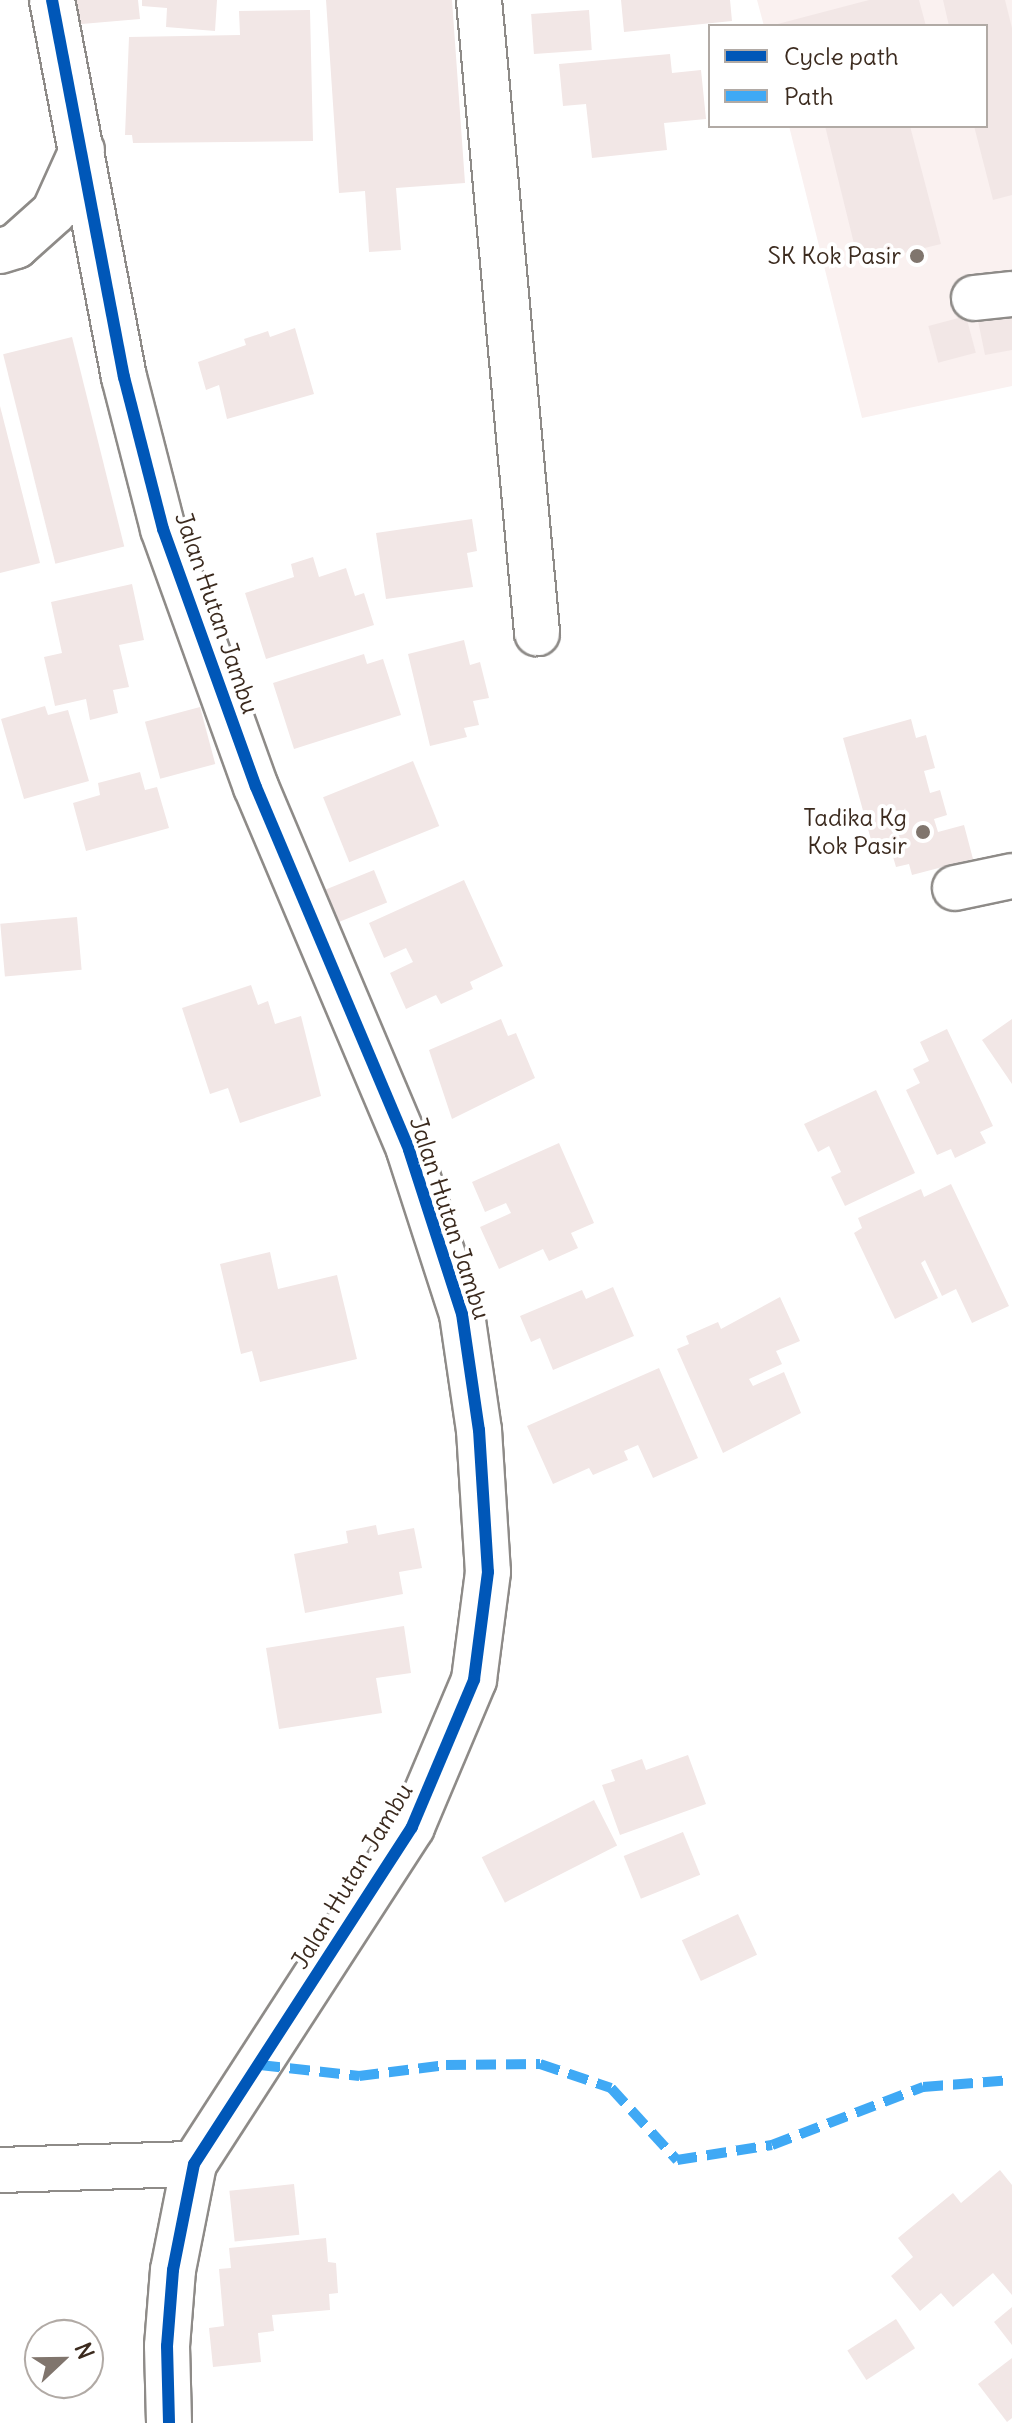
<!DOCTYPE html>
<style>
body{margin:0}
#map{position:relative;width:1012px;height:2423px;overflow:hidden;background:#fff;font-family:Delius,sans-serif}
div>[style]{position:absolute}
.built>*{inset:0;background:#faf1f0}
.building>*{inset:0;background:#f2e7e6;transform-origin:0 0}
.roads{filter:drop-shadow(2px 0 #8e8b88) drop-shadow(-2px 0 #8e8b88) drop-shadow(0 2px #8e8b88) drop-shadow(0 -2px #8e8b88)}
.minor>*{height:44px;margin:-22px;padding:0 22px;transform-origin:22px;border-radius:22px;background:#fff}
.quiet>*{height:10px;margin-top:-5px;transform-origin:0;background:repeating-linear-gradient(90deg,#3fa9f5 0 20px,transparent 0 30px)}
.cycleway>*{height:12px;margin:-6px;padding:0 6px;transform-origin:6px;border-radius:6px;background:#0057b8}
.dots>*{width:22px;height:22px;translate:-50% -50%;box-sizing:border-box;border:4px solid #fff;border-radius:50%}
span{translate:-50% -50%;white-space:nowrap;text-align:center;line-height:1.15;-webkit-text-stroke:8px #fff;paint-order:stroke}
.poi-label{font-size:24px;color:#3b2a1e}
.right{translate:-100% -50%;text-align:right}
.street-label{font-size:24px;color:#3b2a1e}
.legend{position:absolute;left:708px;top:24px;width:280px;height:104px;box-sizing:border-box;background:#fff;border:2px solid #b1aaa5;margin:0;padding:10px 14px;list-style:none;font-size:24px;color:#3b2a1e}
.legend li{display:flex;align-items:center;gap:16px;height:40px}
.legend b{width:40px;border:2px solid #b1aaa5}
.north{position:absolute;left:24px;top:2319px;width:80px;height:80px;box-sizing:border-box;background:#fff;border:2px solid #b1aaa5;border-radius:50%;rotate:68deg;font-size:22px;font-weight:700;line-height:32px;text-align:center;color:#3b2a1e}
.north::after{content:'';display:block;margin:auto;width:28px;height:36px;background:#80756d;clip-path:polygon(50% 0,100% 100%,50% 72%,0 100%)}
</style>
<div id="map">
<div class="built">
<div style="clip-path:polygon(757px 0,1012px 0,1012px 386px,862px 418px,789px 126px,986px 126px,986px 26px,764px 26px)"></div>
</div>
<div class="building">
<div style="clip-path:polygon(68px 0,138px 0,140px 19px,70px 25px)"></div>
<div style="clip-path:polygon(142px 0,217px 0,215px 31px,166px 27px,167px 8px,142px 6px)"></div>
<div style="clip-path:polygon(326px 0,452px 0,465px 183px,396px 188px,401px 250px,369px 252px,365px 191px,339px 193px)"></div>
<div style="clip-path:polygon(621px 0,730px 0,732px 21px,624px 32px)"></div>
<div style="clip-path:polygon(869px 0,919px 0,926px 26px,770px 26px)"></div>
<div style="clip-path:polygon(943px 0,1005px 0,1012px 28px,1012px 195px,993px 200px,974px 126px,986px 126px,986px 26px,949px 26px)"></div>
<div style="clip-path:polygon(310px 10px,313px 141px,133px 143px,132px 135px,125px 135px,129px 37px,240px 35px,239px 11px)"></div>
<div style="left:589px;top:10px;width:40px;height:58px;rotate:86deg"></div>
<div style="clip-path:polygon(670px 54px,672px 73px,701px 70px,706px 119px,664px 123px,667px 150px,592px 158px,586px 104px,563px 106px,559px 64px)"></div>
<div style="clip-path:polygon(825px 126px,910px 126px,941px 244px,859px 264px)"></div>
<div style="clip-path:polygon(1012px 309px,1012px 350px,985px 355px,977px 316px)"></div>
<div style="left:966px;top:316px;width:38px;height:39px;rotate:75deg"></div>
<div style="clip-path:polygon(295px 328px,314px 394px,227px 419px,219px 385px,206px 390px,198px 362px,246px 345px,244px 339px,268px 331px,270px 337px)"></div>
<div style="left:72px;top:337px;width:216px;height:71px;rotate:76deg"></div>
<div style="clip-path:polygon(0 406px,40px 563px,0 573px)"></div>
<div style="clip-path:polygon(472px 519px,477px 551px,467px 553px,473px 587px,386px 599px,376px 533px)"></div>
<div style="clip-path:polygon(313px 557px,319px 577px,346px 568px,355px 596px,364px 593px,374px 625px,266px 659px,245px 593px,294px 577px,291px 564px)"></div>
<div style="clip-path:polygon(132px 584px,144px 640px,119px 645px,129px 687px,113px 690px,118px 713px,90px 720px,86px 699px,55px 706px,44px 657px,62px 653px,51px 602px)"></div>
<div style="clip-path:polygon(464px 640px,470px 665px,480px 662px,489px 698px,473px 701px,479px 725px,464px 728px,467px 737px,430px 746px,408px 654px)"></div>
<div style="clip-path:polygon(364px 654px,367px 664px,383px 659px,401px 715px,294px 749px,273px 683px)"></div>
<div style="clip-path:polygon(45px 706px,48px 715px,68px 710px,89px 781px,24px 799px,1px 719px)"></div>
<div style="left:200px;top:707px;width:59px;height:57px;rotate:75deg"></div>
<div style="clip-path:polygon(911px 719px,916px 738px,926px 735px,935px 768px,924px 771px,930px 793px,940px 790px,947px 815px,934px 819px,938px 832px,964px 825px,973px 859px,912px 875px,909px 864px,896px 867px,889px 843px,873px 847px,843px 738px)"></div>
<div style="left:413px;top:761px;width:70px;height:97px;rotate:68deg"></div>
<div style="clip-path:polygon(140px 772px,145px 790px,157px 787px,169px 828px,86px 851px,73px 803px,100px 795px,98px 783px)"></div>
<div style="left:374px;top:870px;width:35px;height:52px;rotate:68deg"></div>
<div style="clip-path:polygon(464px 880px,503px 966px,470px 982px,473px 989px,441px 1004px,436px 995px,406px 1009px,390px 973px,413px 962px,406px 948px,384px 958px,369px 923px)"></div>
<div style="left:77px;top:917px;width:53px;height:77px;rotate:85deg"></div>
<div style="clip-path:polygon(251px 985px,258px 1005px,268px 1001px,275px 1024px,301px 1016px,321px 1096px,240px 1123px,228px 1088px,210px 1094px,182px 1008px)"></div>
<div style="clip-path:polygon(501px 1019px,508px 1036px,516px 1033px,535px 1078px,452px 1119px,429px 1050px)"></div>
<div style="clip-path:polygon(1012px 1019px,1012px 1084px,982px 1040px)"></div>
<div style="clip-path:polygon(947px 1029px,993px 1126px,980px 1132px,986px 1143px,955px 1158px,951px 1149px,937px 1155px,906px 1090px,920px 1083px,913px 1069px,929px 1061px,920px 1042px)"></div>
<div style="clip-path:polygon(876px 1090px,915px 1173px,845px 1206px,831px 1177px,841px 1172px,829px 1146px,818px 1152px,804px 1124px)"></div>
<div style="clip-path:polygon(559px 1143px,594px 1223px,571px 1233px,578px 1248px,549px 1261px,543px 1249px,499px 1269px,480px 1227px,511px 1213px,506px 1203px,485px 1212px,472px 1182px)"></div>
<div style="clip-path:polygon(951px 1184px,1009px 1306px,972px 1323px,956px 1289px,942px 1296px,925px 1260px,921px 1263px,938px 1298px,895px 1319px,854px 1233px,862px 1228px,858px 1218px,921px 1189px,924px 1197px)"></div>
<div style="clip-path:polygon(270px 1252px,278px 1289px,337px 1275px,357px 1359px,260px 1382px,252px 1351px,241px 1354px,220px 1264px)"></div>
<div style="clip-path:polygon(613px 1287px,634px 1336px,553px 1370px,540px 1338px,531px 1342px,520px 1316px,582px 1290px,586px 1299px)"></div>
<div style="clip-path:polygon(780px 1297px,800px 1341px,776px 1351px,782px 1364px,749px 1379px,753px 1386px,784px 1372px,801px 1413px,723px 1453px,677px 1349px,689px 1344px,686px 1336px,718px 1322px,721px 1329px)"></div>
<div style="clip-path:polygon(659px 1368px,698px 1458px,653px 1478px,638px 1445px,624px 1451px,628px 1460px,593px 1475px,589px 1468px,553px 1484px,527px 1426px)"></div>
<div style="clip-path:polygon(376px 1525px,378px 1535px,414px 1528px,422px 1568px,399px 1572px,403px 1594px,305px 1613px,294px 1554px,348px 1543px,346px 1531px)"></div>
<div style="clip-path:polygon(404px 1626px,411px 1673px,376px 1678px,382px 1713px,279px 1729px,266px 1648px)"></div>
<div style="clip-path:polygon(688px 1755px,706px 1804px,620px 1835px,602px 1785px,615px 1781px,611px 1770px,642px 1759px,646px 1770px)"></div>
<div style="left:594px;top:1800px;width:51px;height:126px;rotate:63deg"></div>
<div style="left:683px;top:1832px;width:46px;height:64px;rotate:68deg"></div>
<div style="left:738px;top:1914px;width:45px;height:62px;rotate:65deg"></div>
<div style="clip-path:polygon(1000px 2170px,1012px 2185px,1012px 2295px,993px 2273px,953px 2307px,941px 2293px,920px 2311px,891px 2276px,913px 2257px,898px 2238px,953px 2193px,961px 2203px)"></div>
<div style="left:294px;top:2184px;width:51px;height:65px;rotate:84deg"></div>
<div style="clip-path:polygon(326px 2238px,328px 2262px,336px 2263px,338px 2293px,329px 2294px,330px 2310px,272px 2315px,274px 2331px,258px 2333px,261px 2362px,213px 2367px,209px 2328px,224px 2326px,219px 2269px,231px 2268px,229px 2248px)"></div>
<div style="clip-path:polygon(1012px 2307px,1012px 2345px,994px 2322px)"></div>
<div style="left:896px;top:2319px;width:35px;height:58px;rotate:57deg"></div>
<div style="clip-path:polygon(1012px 2358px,1012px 2418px,1007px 2422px,978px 2384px)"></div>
</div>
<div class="roads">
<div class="minor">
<div style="left:52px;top:0;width:384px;rotate:79.2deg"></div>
<div style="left:124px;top:377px;width:157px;rotate:75.6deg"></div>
<div style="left:163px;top:529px;width:274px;rotate:70.2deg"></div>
<div style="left:256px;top:787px;width:394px;rotate:67.1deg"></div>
<div style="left:409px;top:1150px;width:172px;rotate:72.1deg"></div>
<div style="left:462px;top:1314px;width:117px;rotate:81.7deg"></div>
<div style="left:479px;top:1430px;width:142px;rotate:86.4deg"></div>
<div style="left:488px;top:1572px;width:109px;rotate:97.4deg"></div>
<div style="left:474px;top:1680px;width:160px;rotate:112.9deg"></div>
<div style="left:412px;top:1827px;width:401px;rotate:122.9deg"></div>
<div style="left:194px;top:2164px;width:108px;rotate:101.2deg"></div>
<div style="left:173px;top:2270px;width:76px;rotate:94.5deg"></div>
<div style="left:167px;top:2346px;width:77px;rotate:88.5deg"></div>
<div style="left:479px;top:0;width:636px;rotate:84.76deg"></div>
<div style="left:0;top:251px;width:17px;rotate:-17deg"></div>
<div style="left:16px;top:246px;width:51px;rotate:-41.8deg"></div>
<div style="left:54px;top:212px;width:68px;rotate:-65.7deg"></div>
<div style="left:974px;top:298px;width:38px;rotate:-6deg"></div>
<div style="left:955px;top:888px;width:58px;rotate:-11.9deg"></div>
<div style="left:0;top:2170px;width:194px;rotate:-1.8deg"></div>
</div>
</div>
<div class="quiet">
<div style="left:260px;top:2065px;width:100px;rotate:6.3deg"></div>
<div style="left:359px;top:2076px;width:88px;rotate:-7.2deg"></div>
<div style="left:446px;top:2065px;width:94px;rotate:-0.6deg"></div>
<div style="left:540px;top:2064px;width:75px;rotate:18.7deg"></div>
<div style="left:611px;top:2088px;width:98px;rotate:47.5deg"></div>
<div style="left:677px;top:2160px;width:96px;rotate:-9deg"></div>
<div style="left:772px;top:2145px;width:162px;rotate:-21deg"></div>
<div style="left:923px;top:2087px;width:89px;rotate:-4.5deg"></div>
</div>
<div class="cycleway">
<div style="left:52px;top:0;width:384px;rotate:79.2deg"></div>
<div style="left:124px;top:377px;width:157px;rotate:75.6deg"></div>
<div style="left:163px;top:529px;width:274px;rotate:70.2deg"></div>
<div style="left:256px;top:787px;width:394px;rotate:67.1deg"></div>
<div style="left:409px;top:1150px;width:172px;rotate:72.1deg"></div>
<div style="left:462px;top:1314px;width:117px;rotate:81.7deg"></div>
<div style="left:479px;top:1430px;width:142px;rotate:86.4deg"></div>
<div style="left:488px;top:1572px;width:109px;rotate:97.4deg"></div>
<div style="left:474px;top:1680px;width:160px;rotate:112.9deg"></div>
<div style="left:412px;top:1827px;width:401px;rotate:122.9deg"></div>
<div style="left:194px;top:2164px;width:108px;rotate:101.2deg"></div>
<div style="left:173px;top:2270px;width:76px;rotate:94.5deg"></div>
<div style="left:167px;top:2346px;width:77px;rotate:88.5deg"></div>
</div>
<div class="dots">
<div style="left:917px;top:256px;background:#80756d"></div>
<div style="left:923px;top:832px;background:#80756d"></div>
</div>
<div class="poi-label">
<span class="right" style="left:901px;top:256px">SK Kok Pasir</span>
<span class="right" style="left:907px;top:832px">Tadika Kg<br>Kok Pasir</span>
</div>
<div class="street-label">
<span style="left:217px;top:613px;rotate:71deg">Jalan Hutan Jambu</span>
<span style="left:450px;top:1218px;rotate:72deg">Jalan Hutan Jambu</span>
<span style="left:352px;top:1876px;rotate:-59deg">Jalan Hutan Jambu</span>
</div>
<ul class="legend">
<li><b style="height:10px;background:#0057b8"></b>Cycle path</li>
<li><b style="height:10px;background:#3fa9f5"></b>Path</li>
</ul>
<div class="north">N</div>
</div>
